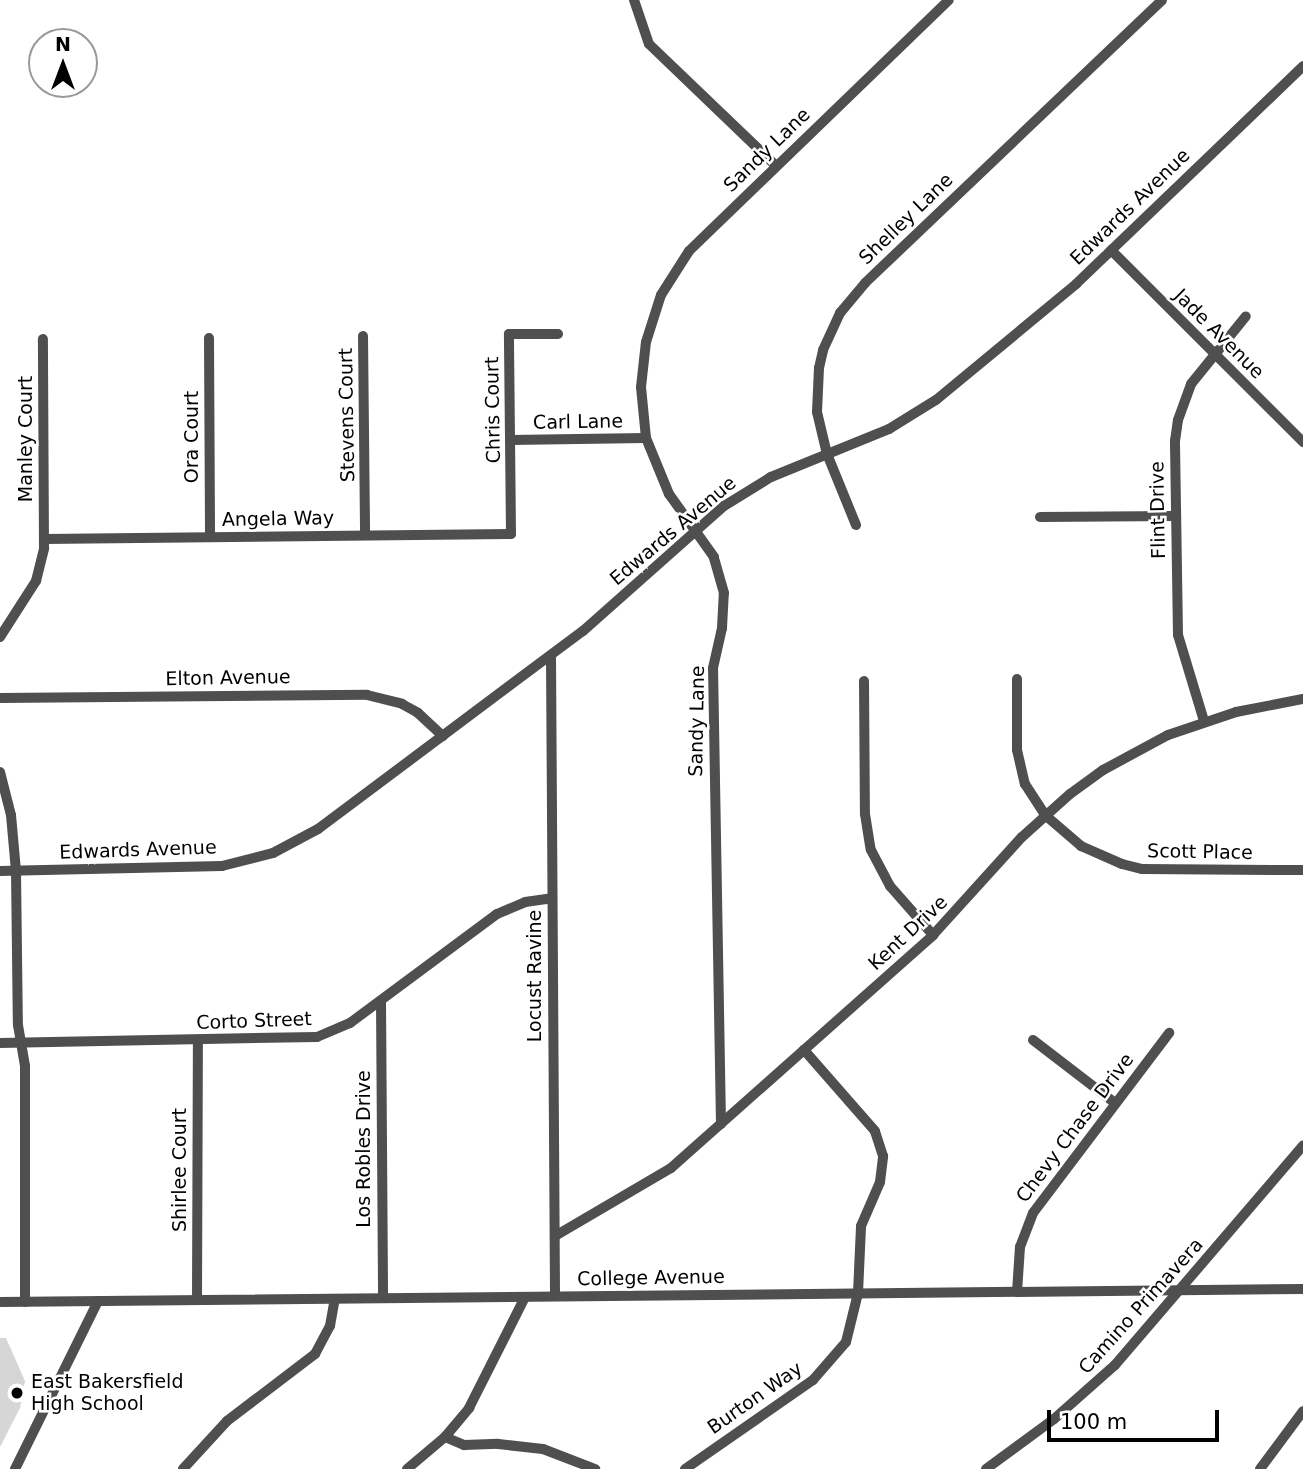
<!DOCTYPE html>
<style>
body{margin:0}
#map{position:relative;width:1303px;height:1469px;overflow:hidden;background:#fff;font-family:"DejaVu Sans",sans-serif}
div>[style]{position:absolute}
.green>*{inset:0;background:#d6d6d6}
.minor>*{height:10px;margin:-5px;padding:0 5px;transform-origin:5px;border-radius:5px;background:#4f4f4f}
.dots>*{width:19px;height:19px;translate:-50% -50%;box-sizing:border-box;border:4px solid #fff;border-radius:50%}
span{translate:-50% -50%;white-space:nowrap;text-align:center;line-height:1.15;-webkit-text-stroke:5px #fff;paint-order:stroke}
.street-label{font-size:19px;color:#000}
.poi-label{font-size:19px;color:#000}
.left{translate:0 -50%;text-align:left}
.north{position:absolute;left:28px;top:28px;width:70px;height:70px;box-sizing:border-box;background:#fff;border:2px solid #999;border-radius:50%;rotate:0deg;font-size:19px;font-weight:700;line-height:28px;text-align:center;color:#000}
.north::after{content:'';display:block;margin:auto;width:24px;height:32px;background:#000;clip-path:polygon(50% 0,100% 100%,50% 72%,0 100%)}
.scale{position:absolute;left:1047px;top:1410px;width:172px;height:32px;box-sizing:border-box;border:4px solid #000;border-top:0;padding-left:9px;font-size:21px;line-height:24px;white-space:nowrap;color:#000;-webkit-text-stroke:5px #fff;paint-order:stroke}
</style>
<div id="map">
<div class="green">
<div style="clip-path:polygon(0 1338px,6px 1338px,25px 1381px,20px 1408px,0 1447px)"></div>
</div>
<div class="minor">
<div style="left:634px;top:0;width:46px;rotate:71.2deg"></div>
<div style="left:649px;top:44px;width:176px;rotate:43.8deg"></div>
<div style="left:1111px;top:250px;width:272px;rotate:45deg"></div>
<div style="left:363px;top:336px;width:199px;rotate:89.4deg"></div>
<div style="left:209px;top:338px;width:199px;rotate:89.7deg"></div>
<div style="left:510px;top:440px;width:136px;rotate:-0.8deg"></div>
<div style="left:1040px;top:517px;width:135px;rotate:-0.4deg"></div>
<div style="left:856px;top:525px;width:77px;rotate:-112.2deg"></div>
<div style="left:827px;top:454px;width:43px;rotate:-103.4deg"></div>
<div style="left:817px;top:412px;width:44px;rotate:-87.4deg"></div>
<div style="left:819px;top:368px;width:18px;rotate:-77deg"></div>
<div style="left:823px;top:350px;width:41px;rotate:-65.3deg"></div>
<div style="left:840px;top:313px;width:39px;rotate:-50deg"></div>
<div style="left:865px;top:283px;width:410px;rotate:-43.6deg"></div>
<div style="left:44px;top:539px;width:467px;rotate:-0.6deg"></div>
<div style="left:511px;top:534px;width:200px;rotate:-90.6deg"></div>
<div style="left:509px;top:334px;width:49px"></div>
<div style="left:0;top:637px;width:67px;rotate:-57.3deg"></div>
<div style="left:36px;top:581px;width:34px;rotate:-76deg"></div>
<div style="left:44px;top:548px;width:209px;rotate:-90.3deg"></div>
<div style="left:551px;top:656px;width:640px;rotate:89.64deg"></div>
<div style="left:1017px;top:679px;width:71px;rotate:90deg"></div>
<div style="left:1017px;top:750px;width:35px;rotate:77deg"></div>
<div style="left:1025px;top:784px;width:37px;rotate:57deg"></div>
<div style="left:1045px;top:815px;width:48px;rotate:40.7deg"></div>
<div style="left:1081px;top:846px;width:45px;rotate:23.7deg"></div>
<div style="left:1122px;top:864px;width:21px;rotate:14deg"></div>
<div style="left:1142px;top:869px;width:161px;rotate:0.4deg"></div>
<div style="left:864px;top:681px;width:133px;rotate:89.6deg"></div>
<div style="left:865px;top:814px;width:36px;rotate:81deg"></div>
<div style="left:871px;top:850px;width:41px;rotate:62.2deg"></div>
<div style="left:890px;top:886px;width:65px;rotate:48.7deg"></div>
<div style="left:0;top:698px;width:367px;rotate:-0.5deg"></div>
<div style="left:367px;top:695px;width:36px;rotate:14deg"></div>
<div style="left:402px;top:704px;width:18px;rotate:29deg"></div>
<div style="left:418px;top:713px;width:34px;rotate:43deg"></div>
<div style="left:1204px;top:721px;width:90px;rotate:-106.8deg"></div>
<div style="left:1178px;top:635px;width:194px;rotate:-90.9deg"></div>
<div style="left:1175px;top:441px;width:21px;rotate:-82deg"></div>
<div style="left:1178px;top:420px;width:38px;rotate:-70deg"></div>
<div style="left:1191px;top:384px;width:87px;rotate:-51deg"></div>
<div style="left:0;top:772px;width:44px;rotate:75.7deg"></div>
<div style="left:11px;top:815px;width:56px;rotate:84.9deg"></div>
<div style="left:16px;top:871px;width:154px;rotate:89.3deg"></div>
<div style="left:18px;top:1025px;width:42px;rotate:80.3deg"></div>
<div style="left:25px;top:1066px;width:236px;rotate:90deg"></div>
<div style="left:0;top:871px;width:222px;rotate:-1.3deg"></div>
<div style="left:222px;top:866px;width:53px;rotate:-14.3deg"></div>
<div style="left:273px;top:853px;width:51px;rotate:-28.1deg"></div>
<div style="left:318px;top:829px;width:331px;rotate:-36.8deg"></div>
<div style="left:583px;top:631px;width:188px;rotate:-41.6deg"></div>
<div style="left:724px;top:506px;width:55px;rotate:-31.7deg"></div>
<div style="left:771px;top:477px;width:127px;rotate:-22.1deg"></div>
<div style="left:889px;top:429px;width:55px;rotate:-31.7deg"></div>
<div style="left:936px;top:400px;width:182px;rotate:-39.6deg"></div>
<div style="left:1076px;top:284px;width:315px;rotate:-43.8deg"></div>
<div style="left:381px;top:1001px;width:297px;rotate:89.6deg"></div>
<div style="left:1033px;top:1040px;width:103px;rotate:37.5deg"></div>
<div style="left:0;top:1043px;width:317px;rotate:-1.1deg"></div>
<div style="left:317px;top:1037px;width:36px;rotate:-23deg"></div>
<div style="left:350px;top:1023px;width:183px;rotate:-36.6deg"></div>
<div style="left:497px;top:914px;width:30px;rotate:-23deg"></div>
<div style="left:525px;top:902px;width:27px;rotate:-8deg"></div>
<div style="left:721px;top:1124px;width:456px;rotate:-91deg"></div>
<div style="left:713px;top:668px;width:41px;rotate:-77.3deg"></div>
<div style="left:722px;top:628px;width:35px;rotate:-87deg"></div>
<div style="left:724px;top:593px;width:37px;rotate:-106deg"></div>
<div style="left:714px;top:557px;width:77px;rotate:-125.5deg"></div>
<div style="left:669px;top:494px;width:61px;rotate:-112.3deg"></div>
<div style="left:646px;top:438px;width:51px;rotate:-95.6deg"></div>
<div style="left:641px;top:387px;width:45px;rotate:-83.7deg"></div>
<div style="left:646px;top:342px;width:49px;rotate:-72.3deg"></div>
<div style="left:661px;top:295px;width:52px;rotate:-57.5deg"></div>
<div style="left:689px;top:251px;width:361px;rotate:-44deg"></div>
<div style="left:555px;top:1236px;width:134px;rotate:-30.4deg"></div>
<div style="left:671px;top:1168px;width:351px;rotate:-41.6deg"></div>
<div style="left:933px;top:935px;width:132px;rotate:-47.8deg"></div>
<div style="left:1022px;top:837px;width:64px;rotate:-41.9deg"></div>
<div style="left:1070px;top:794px;width:41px;rotate:-36deg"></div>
<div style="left:1103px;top:770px;width:74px;rotate:-28.3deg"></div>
<div style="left:1168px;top:735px;width:72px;rotate:-18.7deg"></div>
<div style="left:1236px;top:712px;width:68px;rotate:-11deg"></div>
<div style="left:1017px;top:1292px;width:45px;rotate:-86.2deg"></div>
<div style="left:1020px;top:1247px;width:36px;rotate:-69deg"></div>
<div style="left:1033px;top:1213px;width:226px;rotate:-52.9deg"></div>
<div style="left:197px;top:1300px;width:259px;rotate:-89.8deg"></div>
<div style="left:0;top:1302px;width:1303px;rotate:-0.57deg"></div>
<div style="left:445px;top:1437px;width:21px;rotate:23deg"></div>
<div style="left:464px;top:1445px;width:34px;rotate:-2deg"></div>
<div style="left:498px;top:1444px;width:45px;rotate:6.3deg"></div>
<div style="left:543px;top:1449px;width:56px;rotate:21deg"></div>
<div style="left:15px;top:1469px;width:187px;rotate:-63.7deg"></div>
<div style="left:183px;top:1469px;width:65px;rotate:-47.5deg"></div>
<div style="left:227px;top:1421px;width:111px;rotate:-37.3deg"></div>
<div style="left:315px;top:1354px;width:32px;rotate:-62deg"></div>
<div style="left:330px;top:1326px;width:27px;rotate:-80deg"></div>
<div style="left:407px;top:1469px;width:50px;rotate:-40.1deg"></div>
<div style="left:445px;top:1437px;width:38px;rotate:-50deg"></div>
<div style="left:469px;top:1408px;width:124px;rotate:-63.2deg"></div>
<div style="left:685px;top:1469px;width:156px;rotate:-34.8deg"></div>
<div style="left:813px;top:1380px;width:50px;rotate:-49deg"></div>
<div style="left:846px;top:1342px;width:50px;rotate:-76.2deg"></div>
<div style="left:858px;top:1293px;width:67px;rotate:-87.4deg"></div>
<div style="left:861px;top:1226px;width:48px;rotate:-66.6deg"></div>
<div style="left:880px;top:1182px;width:26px;rotate:-83deg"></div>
<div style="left:883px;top:1156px;width:26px;rotate:-108deg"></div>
<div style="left:875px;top:1131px;width:108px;rotate:-131.2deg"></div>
<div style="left:986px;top:1469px;width:84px;rotate:-36.3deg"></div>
<div style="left:1054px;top:1419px;width:81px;rotate:-41.5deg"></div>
<div style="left:1115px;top:1365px;width:289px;rotate:-49.4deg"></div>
<div style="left:1260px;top:1469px;width:72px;rotate:-53.4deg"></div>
</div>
<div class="dots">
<div style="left:17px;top:1393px;background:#000"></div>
</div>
<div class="street-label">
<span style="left:767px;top:150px;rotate:-44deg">Sandy Lane</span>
<span style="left:1130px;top:207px;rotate:-44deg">Edwards Avenue</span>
<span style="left:906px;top:219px;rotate:-44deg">Shelley Lane</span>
<span style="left:1219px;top:334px;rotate:45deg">Jade Avenue</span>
<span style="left:493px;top:410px;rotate:-91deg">Chris Court</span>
<span style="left:347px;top:415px;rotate:-91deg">Stevens Court</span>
<span style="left:578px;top:422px;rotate:-1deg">Carl Lane</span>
<span style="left:192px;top:437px;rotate:-90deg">Ora Court</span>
<span style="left:26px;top:439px;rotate:-90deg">Manley Court</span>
<span style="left:1158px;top:510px;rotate:-91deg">Flint Drive</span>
<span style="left:278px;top:519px;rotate:-1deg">Angela Way</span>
<span style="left:673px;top:531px;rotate:-40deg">Edwards Avenue</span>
<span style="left:228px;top:678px;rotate:-1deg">Elton Avenue</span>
<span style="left:697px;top:721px;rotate:-89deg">Sandy Lane</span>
<span style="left:138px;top:850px;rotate:-2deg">Edwards Avenue</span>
<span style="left:1200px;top:852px;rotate:1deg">Scott Place</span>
<span style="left:908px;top:933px;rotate:-43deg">Kent Drive</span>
<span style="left:535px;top:976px;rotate:-90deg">Locust Ravine</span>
<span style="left:254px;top:1021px;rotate:-2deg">Corto Street</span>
<span style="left:1075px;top:1128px;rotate:-53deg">Chevy Chase Drive</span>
<span style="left:364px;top:1149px;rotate:-90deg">Los Robles Drive</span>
<span style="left:180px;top:1170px;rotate:-90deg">Shirlee Court</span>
<span style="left:651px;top:1278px;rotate:-1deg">College Avenue</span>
<span style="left:1141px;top:1306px;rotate:-48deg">Camino Primavera</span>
<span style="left:755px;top:1398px;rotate:-35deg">Burton Way</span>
</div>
<div class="poi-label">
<span class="left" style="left:31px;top:1393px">East Bakersfield<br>High School</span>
</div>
<div class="north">N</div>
<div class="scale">100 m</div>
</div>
